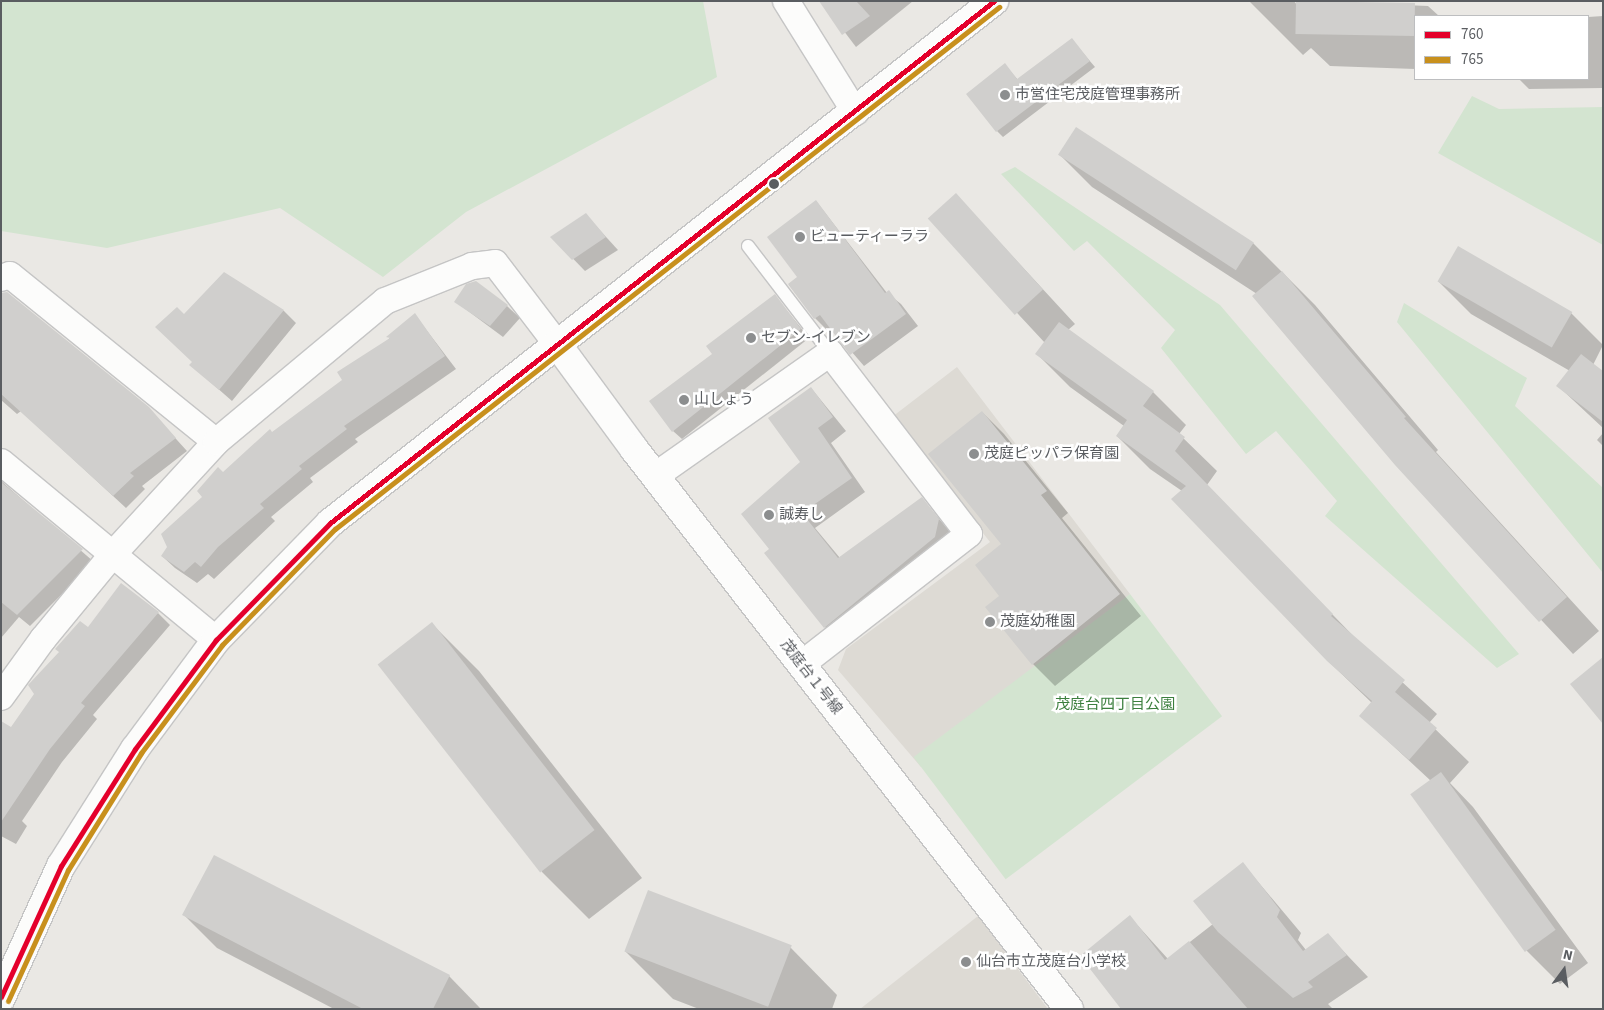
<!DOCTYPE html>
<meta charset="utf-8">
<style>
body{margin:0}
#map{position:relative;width:1604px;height:1010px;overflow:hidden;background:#eae8e4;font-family:"Source Sans 3","Noto Sans JP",sans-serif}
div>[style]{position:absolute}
.education>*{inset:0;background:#dddad4}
.green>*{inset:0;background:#d3e4d0;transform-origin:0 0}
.shadow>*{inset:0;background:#0003}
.building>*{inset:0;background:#d0cfcd;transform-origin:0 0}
.roads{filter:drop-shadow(1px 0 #c5c5c5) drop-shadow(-1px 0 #c5c5c5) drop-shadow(0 1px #c5c5c5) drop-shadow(0 -1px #c5c5c5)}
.lane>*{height:12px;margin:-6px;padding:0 6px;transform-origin:6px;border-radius:6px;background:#fcfcfb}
.street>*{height:26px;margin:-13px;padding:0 13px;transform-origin:13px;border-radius:13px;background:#fcfcfb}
.secondary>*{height:28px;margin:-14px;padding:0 14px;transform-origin:14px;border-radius:14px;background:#fcfcfb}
.bus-1>*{height:5px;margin:-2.5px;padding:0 2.5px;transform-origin:2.5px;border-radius:2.5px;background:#e4002b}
.bus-2>*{height:5px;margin:-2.5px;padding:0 2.5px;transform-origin:2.5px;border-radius:2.5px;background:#c8901d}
.dots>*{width:14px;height:14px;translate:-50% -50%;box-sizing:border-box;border:2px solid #fff;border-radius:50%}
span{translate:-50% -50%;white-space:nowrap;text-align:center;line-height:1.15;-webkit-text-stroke:5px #fff;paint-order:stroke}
.poi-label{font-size:15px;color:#5a5d61}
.left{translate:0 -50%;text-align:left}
.street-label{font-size:15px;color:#5a5d61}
.park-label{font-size:15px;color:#3c7f3e}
.frame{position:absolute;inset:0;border:2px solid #5a5d61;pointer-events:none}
.legend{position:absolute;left:1414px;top:15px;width:175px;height:65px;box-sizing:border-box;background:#fff;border:1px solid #bdbec0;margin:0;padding:6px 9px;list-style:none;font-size:15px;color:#5a5d61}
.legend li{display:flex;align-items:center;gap:10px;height:25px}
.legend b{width:25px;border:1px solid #bdbec0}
.north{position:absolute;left:1539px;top:945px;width:50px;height:50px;-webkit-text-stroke:4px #fff;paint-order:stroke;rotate:14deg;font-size:14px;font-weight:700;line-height:20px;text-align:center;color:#5a5d61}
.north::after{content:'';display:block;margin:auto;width:18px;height:22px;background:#5a5d61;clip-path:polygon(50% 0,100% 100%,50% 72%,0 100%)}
</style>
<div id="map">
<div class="education">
<div style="clip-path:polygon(957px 367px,1130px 594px,921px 767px,838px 670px,846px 649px,990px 542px,892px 417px)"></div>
<div style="clip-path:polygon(978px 916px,1048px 1009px,860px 1009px)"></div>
</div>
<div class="green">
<div style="clip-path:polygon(1px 1px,703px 1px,717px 77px,466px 212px,383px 277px,280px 208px,107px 248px,1px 231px)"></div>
<div style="clip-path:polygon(1472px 96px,1499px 109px,1603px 107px,1603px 245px,1438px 153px)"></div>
<div style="clip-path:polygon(1015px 167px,1220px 305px,1519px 654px,1497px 668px,1325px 516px,1337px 501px,1276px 431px,1246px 454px,1161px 348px,1175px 330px,1087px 241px,1074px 251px,1001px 174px)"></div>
<div style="clip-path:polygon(1404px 303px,1527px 378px,1515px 406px,1603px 488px,1603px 573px,1397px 322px)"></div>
<div style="left:1130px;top:594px;width:153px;height:271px;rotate:53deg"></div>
</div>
<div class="shadow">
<div style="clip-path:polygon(821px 1px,913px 1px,856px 47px)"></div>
<div style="clip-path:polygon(1249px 1px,1294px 1px,1297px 5px,1298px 1px,1306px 1px,1428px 6px,1439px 16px,1415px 16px,1415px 69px,1330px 66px,1311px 48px,1303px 55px)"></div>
<div style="clip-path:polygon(1603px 16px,1603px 88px,1529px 89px,1519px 79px,1588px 79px,1588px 17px)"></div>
<div style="clip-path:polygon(1072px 40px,1095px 67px,1003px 137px,997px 131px,1005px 65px,1018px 80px)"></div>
<div style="clip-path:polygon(1059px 154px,1253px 243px,1315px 305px,1438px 450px,1436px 452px,1599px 631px,1573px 654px,1396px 464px,1257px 294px,1092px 187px)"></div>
<div style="clip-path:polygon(956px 195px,1075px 324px,1068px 330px,1153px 392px,1186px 425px,1179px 434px,1217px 471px,1207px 485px,1364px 647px,1437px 714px,1429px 723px,1469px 762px,1450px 783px,1473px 807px,1588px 963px,1560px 984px,1527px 951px,1431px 781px,1361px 716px,1372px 703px,1327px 660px,1182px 491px,1150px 469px,1117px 436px,1124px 426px,1070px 387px,1037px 354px,1045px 343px,930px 219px)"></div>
<div style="clip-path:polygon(816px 201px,887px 293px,901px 304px,918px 326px,864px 366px,831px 328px,828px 331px,815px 318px,789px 285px,799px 277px)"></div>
<div style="clip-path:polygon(586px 215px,618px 250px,585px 271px,552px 237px)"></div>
<div style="clip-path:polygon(224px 273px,284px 311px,296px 323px,232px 401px,191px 365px,193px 363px,184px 316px)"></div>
<div style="clip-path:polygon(1438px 281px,1571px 313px,1603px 345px,1593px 365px,1603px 373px,1603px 428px,1558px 386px,1570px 371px,1471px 314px)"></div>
<div style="clip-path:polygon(775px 296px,809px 338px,682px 439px,673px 431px,714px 354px)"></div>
<div style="clip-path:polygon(456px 302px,507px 306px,520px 318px,503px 337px)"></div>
<div style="clip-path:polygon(415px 315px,456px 369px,355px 439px,358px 442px,310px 478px,313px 482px,271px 517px,275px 521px,214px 579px,208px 574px,197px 583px,175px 568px,162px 556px,223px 473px,344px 380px)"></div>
<div style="clip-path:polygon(1px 347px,148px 408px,187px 451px,142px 486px,145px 489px,126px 508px,21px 411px,17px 414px,1px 400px)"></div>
<div style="clip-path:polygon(811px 388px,846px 431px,831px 443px,865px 492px,815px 528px,840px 558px,922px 499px,952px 534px,839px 641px,825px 627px,771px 550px,802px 463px)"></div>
<div style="clip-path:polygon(982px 412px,1004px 434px,1068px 513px,1062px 518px,1141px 616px,1055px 686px,1033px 664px,1001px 596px,1003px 544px,930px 454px)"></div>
<div style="clip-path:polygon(1603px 433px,1603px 446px,1597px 440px)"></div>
<div style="clip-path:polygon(1px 481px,94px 562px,30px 626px,19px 617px,1px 638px)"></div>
<div style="clip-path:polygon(158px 613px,170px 625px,93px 715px,97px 719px,62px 762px,22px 821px,27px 826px,16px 844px,1px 836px,1px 724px,12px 728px,89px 628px)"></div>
<div style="clip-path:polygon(431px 623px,479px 671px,642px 878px,589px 919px,542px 872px)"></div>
<div style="clip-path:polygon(1243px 864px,1301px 933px,1298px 940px,1306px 950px,1328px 935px,1368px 977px,1328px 1004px,1333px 1009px,1123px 1009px,1130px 917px,1168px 959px,1213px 924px)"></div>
<div style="clip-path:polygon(184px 915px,449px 976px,481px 1009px,334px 1009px,217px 948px)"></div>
<div style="clip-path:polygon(790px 947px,837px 995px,832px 1009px,699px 1009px,673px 999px,625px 951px)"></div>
</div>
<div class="building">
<div style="clip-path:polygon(819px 1px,856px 1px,870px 16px,842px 35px)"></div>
<div style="left:1296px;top:1px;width:119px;height:33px;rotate:1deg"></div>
<div style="clip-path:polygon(1072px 38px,1090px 61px,996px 132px,966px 94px,1005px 63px,1017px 79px)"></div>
<div style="left:1076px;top:127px;width:212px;height:33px;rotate:33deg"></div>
<div style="left:956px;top:193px;width:130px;height:38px;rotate:48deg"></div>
<div style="clip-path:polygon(816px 200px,885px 293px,889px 290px,906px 314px,850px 355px,820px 315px,814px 319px,788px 284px,797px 277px,767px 237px)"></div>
<div style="clip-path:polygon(586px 213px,606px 237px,572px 260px,550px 237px)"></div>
<div style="left:1458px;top:246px;width:132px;height:41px;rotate:30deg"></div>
<div style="clip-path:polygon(1282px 271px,1406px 417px,1404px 418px,1567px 597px,1539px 622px,1395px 465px,1252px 296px)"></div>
<div style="clip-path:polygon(224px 272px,284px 310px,219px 390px,189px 365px,192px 362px,155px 327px,177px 307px,184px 314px)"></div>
<div style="clip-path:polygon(476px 281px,508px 305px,490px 326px,454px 302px,466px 284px)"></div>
<div style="clip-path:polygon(7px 292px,149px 407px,176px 438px,130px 473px,134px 476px,113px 496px,1px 394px,1px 293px)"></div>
<div style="clip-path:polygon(775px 294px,801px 329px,672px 432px,649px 401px,712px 354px,706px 346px)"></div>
<div style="clip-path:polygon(415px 313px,445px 356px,344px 426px,347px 429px,299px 466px,302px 469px,260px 504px,264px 508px,218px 547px,201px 567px,195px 562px,184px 572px,161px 556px,167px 547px,161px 534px,202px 497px,197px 491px,218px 467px,223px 472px,270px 429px,272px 432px,342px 380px,337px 372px,390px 338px,386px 337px)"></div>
<div style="clip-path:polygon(1059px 322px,1154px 391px,1143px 406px,1185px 437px,1175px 451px,1333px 614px,1331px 616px,1405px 680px,1395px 692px,1437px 728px,1409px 760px,1359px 716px,1372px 701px,1327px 661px,1171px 499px,1186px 486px,1116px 436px,1127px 420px,1035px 354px)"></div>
<div style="clip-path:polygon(1581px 354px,1603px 371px,1603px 422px,1556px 386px)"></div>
<div style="clip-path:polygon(811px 387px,833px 417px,818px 428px,852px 478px,802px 513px,838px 558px,922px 497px,939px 519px,935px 537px,824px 628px,764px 553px,769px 549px,741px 514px,800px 462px,768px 418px)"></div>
<div style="clip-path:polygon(982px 411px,1047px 491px,1041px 495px,1120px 594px,1032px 665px,985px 607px,999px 596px,975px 565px,1001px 544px,928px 454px)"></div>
<div style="clip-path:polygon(1px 482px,83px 549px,17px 615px,1px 602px)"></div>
<div style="clip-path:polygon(121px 583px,159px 612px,81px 703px,85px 706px,50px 749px,1px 822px,1px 721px,11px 727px,34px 694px,28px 685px,59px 652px,55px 649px,80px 621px,88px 627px)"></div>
<div style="left:432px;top:622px;width:264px;height:69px;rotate:52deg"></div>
<div style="clip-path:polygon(1603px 657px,1603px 724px,1570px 684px)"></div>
<div style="left:1441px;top:772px;width:195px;height:38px;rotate:54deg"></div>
<div style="clip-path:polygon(214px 855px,450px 975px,433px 1009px,363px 1009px,182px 915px)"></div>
<div style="clip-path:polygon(1243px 862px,1280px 910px,1277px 917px,1303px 951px,1328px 933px,1347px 955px,1308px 982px,1313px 987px,1293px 998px,1218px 932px,1193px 901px)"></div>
<div style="left:648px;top:890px;width:154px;height:66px;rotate:21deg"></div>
<div style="clip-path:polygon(1130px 915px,1165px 960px,1189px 941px,1248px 1009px,1121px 1009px,1080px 956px)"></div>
</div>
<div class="roads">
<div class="lane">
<div style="left:748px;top:246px;width:135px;rotate:52.5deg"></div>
</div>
<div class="street">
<div style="left:786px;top:1px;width:131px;rotate:58.1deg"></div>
<div style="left:1px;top:278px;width:9px;rotate:-18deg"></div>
<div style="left:10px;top:275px;width:265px;rotate:39deg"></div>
<div style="left:1px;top:462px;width:279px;rotate:39.6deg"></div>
<div style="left:655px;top:476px;width:214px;rotate:-35.1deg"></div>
<div style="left:830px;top:353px;width:228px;rotate:52.5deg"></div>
<div style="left:969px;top:534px;width:213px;rotate:142.1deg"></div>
<div style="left:1px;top:697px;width:72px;rotate:-54.1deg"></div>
<div style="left:43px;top:639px;width:112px;rotate:-50.5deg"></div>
<div style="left:114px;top:553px;width:151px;rotate:-47.4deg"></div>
<div style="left:216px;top:442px;width:220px;rotate:-39.8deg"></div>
<div style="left:385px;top:301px;width:94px;rotate:-21.9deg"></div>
<div style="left:472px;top:266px;width:23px;rotate:-7deg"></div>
<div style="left:495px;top:263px;width:102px;rotate:52.6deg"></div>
</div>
<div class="secondary">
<div style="left:557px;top:344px;width:130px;rotate:53.7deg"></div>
<div style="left:634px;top:449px;width:709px;rotate:52.16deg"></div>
<div style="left:1px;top:998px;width:145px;rotate:-65.6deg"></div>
<div style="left:61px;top:866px;width:138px;rotate:-57.7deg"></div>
<div style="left:135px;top:749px;width:136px;rotate:-53.4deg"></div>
<div style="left:216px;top:640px;width:163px;rotate:-45.7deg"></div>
<div style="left:330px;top:523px;width:845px;rotate:-38.17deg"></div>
</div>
</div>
<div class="bus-1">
<div style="left:1px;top:997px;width:144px;rotate:-65.4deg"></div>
<div style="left:61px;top:866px;width:138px;rotate:-57.7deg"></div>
<div style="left:135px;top:749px;width:136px;rotate:-53.4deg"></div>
<div style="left:216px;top:640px;width:163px;rotate:-45.7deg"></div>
<div style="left:330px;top:523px;width:845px;rotate:-38.17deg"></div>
</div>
<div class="bus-2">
<div style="left:8px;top:1001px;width:144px;rotate:-65.4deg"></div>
<div style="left:68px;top:870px;width:138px;rotate:-58deg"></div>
<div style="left:141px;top:753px;width:135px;rotate:-53.1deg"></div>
<div style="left:222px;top:645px;width:162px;rotate:-45.8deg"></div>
<div style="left:335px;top:529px;width:845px;rotate:-38.17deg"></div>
</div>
<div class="dots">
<div style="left:1005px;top:95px;background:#8c8e8f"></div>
<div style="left:774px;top:184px;background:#5a5d61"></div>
<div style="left:800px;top:237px;background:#8c8e8f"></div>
<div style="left:751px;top:338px;background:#8c8e8f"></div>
<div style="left:684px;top:400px;background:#8c8e8f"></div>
<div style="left:974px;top:454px;background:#8c8e8f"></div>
<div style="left:769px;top:515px;background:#8c8e8f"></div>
<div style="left:990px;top:622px;background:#8c8e8f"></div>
<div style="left:966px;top:962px;background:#8c8e8f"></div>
</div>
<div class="poi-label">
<span class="left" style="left:1015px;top:95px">市営住宅茂庭管理事務所</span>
<span class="left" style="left:810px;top:237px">ビューティーララ</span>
<span class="left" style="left:761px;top:338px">セブン-イレブン</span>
<span class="left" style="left:694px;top:400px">山しょう</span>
<span class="left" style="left:984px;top:454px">茂庭ピッパラ保育園</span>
<span class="left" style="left:779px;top:515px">誠寿し</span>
<span class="left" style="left:1000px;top:622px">茂庭幼稚園</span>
<span class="left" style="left:976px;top:962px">仙台市立茂庭台小学校</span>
</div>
<div class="street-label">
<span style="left:811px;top:677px;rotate:52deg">茂庭台１号線</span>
</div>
<div class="park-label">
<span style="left:1115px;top:705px">茂庭台四丁目公園</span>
</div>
<div class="frame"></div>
<ul class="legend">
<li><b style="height:6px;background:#e4002b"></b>760</li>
<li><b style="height:6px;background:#c8901d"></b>765</li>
</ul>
<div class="north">N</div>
</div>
